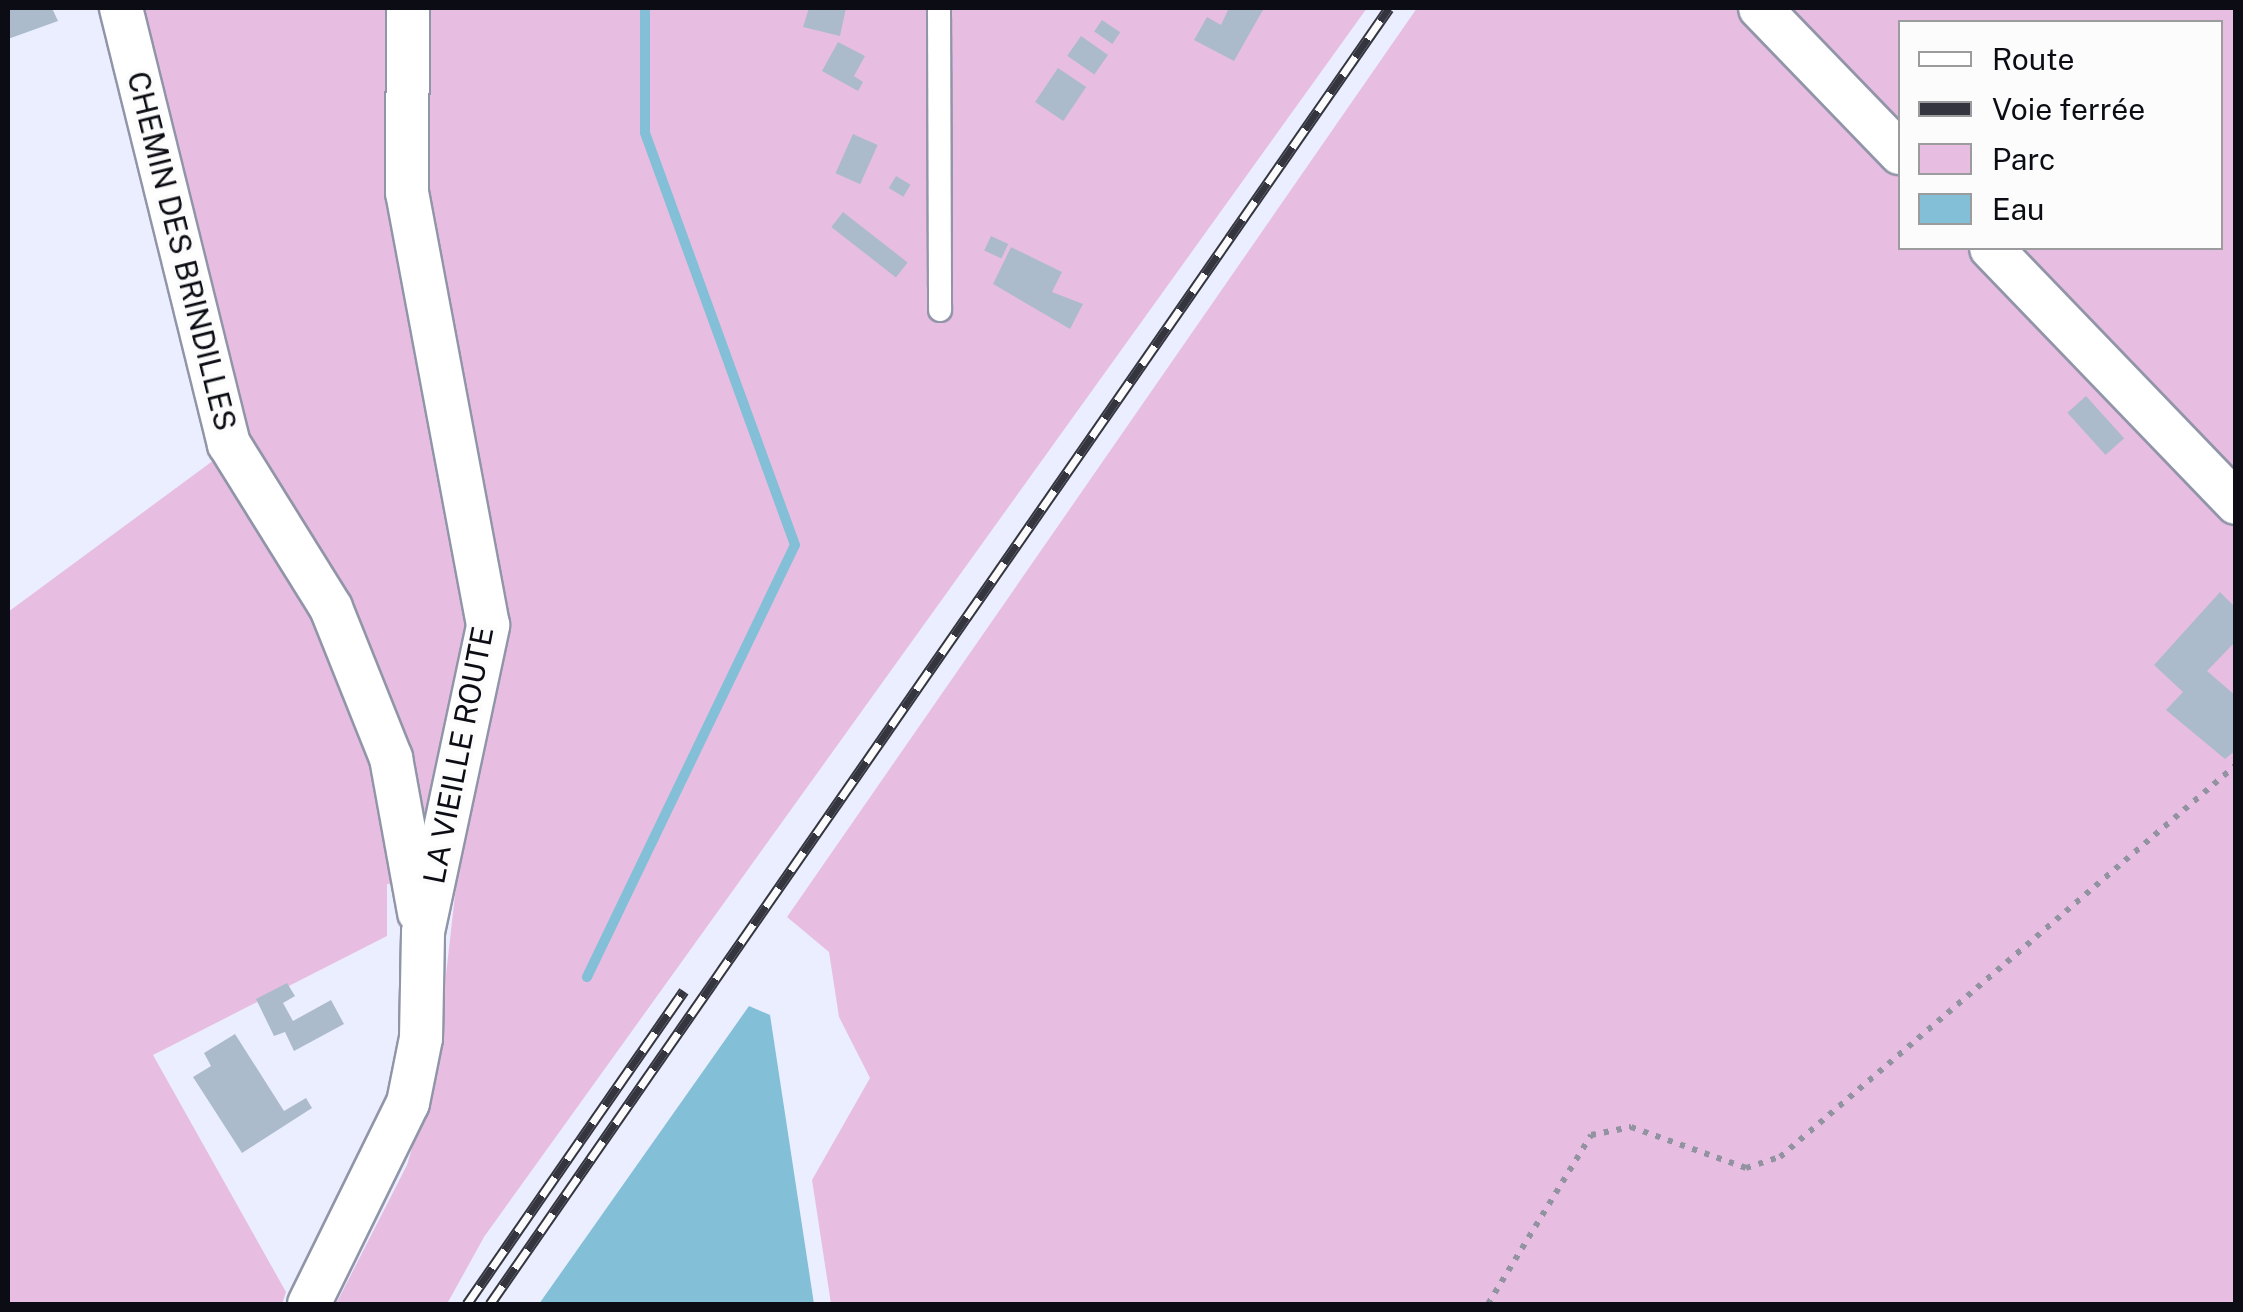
<!DOCTYPE html>
<meta charset="utf-8">
<style>
body{margin:0}
#map{position:relative;width:2243px;height:1312px;overflow:hidden;background:#ebeeff;font-family:"Public Sans",sans-serif}
div>[style]{position:absolute}
.green>*{inset:0;background:#e7bee1}
.water>*{inset:0;background:#83bfd6}
.stream>*{height:10px;margin:-5px;padding:0 5px;transform-origin:5px;border-radius:5px;background:#83bfd6}
.building>*{inset:0;background:#acbbcb;transform-origin:0 0}
.path>*{height:6px;margin-top:-3px;transform-origin:0;background:repeating-linear-gradient(90deg,#9193a0 0 5px,transparent 0 13px)}
.roads{filter:drop-shadow(2px 0 #9195a8) drop-shadow(-2px 0 #9195a8) drop-shadow(0 2px #9195a8) drop-shadow(0 -2px #9195a8)}
.lane>*{height:22px;margin:-11px;padding:0 11px;transform-origin:11px;border-radius:11px;background:#fff}
.street>*{height:42px;margin:-21px;padding:0 21px;transform-origin:21px;border-radius:21px;background:#fff}
.rail>*{height:11px;margin-top:-5.5px;transform-origin:0;background:repeating-linear-gradient(90deg,#fcfcfc 0 22px,#34353e 0 44px);box-sizing:border-box;border-block:2px solid #34353e}
span{translate:-50% -50%;white-space:nowrap;text-align:center;line-height:1.15;-webkit-text-stroke:8px #fcfcfc;paint-order:stroke}
.street-label{font-size:30px;color:#0c0d14}
.frame{position:absolute;inset:0;border:10px solid #0c0d14;pointer-events:none}
.legend{position:absolute;left:1898px;top:20px;width:325px;height:230px;box-sizing:border-box;background:#fcfcfc;border:2px solid #9c9c9f;margin:0;padding:12px 18px;list-style:none;font-size:30px;color:#0c0d14}
.legend li{display:flex;align-items:center;gap:20px;height:50px}
.legend b{width:50px;border:2px solid #9c9c9f}
</style>
<div id="map">
<div class="green">
<div style="clip-path:polygon(102px 8px,1367px 8px,484px 1237px,447px 1304px,336px 1304px,407px 1165px,435px 1072px,456px 886px,387px 884px,387px 936px,153px 1055px,286px 1292px,282px 1304px,8px 1304px,8px 612px,218px 457px)"></div>
<div style="clip-path:polygon(evenodd,1417px 8px,2235px 8px,2235px 1304px,831px 1304px,812px 1180px,870px 1078px,839px 1017px,829px 952px,787px 917px,1417px 8px,1900px 22px,2220px 22px,2220px 248px,1900px 248px,1900px 22px)"></div>
</div>
<div class="water">
<div style="clip-path:polygon(749px 1006px,770px 1015px,814px 1304px,539px 1304px)"></div>
</div>
<div class="stream">
<div style="left:587px;top:977px;width:479px;rotate:-64.3deg"></div>
<div style="left:795px;top:545px;width:439px;rotate:-110deg"></div>
<div style="left:645px;top:132px;width:124px;rotate:-90deg"></div>
</div>
<div class="building">
<div style="clip-path:polygon(8px 8px,52px 8px,58px 21px,8px 39px)"></div>
<div style="clip-path:polygon(809px 8px,846px 8px,840px 36px,803px 27px)"></div>
<div style="clip-path:polygon(1229px 8px,1264px 8px,1234px 61px,1194px 40px,1207px 17px,1221px 25px)"></div>
<div style="left:1102px;top:20px;width:22px;height:14px;rotate:34deg"></div>
<div style="left:1081px;top:36px;width:33px;height:24px;rotate:35deg"></div>
<div style="clip-path:polygon(838px 42px,865px 56px,854px 76px,863px 82px,858px 91px,822px 71px)"></div>
<div style="left:1058px;top:68px;width:34px;height:41px;rotate:34deg"></div>
<div style="left:853px;top:134px;width:27px;height:43px;rotate:24deg"></div>
<div style="left:896px;top:176px;width:17px;height:14px;rotate:31deg"></div>
<div style="left:843px;top:212px;width:82px;height:19px;rotate:38deg"></div>
<div style="left:991px;top:236px;width:19px;height:16px;rotate:25deg"></div>
<div style="clip-path:polygon(1011px 247px,1062px 272px,1052px 292px,1083px 304px,1070px 329px,993px 284px)"></div>
<div style="left:2086px;top:396px;width:57px;height:25px;rotate:48deg"></div>
<div style="clip-path:polygon(2220px 592px,2236px 608px,2236px 641px,2207px 671px,2236px 696px,2236px 750px,2225px 759px,2166px 710px,2183px 692px,2154px 665px)"></div>
<div style="clip-path:polygon(287px 983px,295px 996px,283px 1003px,293px 1021px,331px 1000px,344px 1024px,294px 1051px,285px 1032px,274px 1036px,256px 999px)"></div>
<div style="clip-path:polygon(235px 1034px,284px 1111px,306px 1098px,312px 1108px,242px 1153px,193px 1077px,211px 1066px,204px 1053px)"></div>
</div>
<div class="path">
<div style="left:1488px;top:1304px;width:198px;rotate:-58.6deg"></div>
<div style="left:1591px;top:1135px;width:41px;rotate:-11.3deg"></div>
<div style="left:1631px;top:1127px;width:122px;rotate:19.6deg"></div>
<div style="left:1746px;top:1168px;width:36px;rotate:-18deg"></div>
<div style="left:1780px;top:1157px;width:601px;rotate:-40.68deg"></div>
</div>
<div class="roads">
<div class="lane">
<div style="left:939px;top:8px;width:302px;rotate:89.8deg"></div>
</div>
<div class="street">
<div style="left:121px;top:8px;width:449px;rotate:76.1deg"></div>
<div style="left:229px;top:444px;width:193px;rotate:58.1deg"></div>
<div style="left:331px;top:608px;width:162px;rotate:68.2deg"></div>
<div style="left:391px;top:758px;width:157px;rotate:79.7deg"></div>
<div style="left:1760px;top:8px;width:202px;rotate:46deg"></div>
<div style="left:1991px;top:248px;width:354px;rotate:46.1deg"></div>
<div style="left:309px;top:1304px;width:224px;rotate:-63.8deg"></div>
<div style="left:408px;top:1103px;width:66px;rotate:-78.7deg"></div>
<div style="left:421px;top:1038px;width:106px;rotate:-88.9deg"></div>
<div style="left:423px;top:932px;width:314px;rotate:-78deg"></div>
<div style="left:488px;top:625px;width:440px;rotate:-100.6deg"></div>
<div style="left:407px;top:193px;width:185px;rotate:-89.7deg"></div>
</div>
</div>
<div class="rail">
<div style="left:467px;top:1304px;width:381px;rotate:-55.3deg"></div>
<div style="left:490px;top:1304px;width:1577px;rotate:-55.25deg"></div>
</div>
<div class="street-label">
<span style="left:182px;top:251px;rotate:76deg">CHEMIN DES BRINDILLES</span>
<span style="left:458px;top:755px;rotate:-79deg">LA VIEILLE ROUTE</span>
</div>
<div class="frame"></div>
<ul class="legend">
<li><b style="height:12px;background:#fff"></b>Route</li>
<li><b style="height:12px;background:#34353e"></b>Voie ferrée</li>
<li><b style="height:28px;background:#e7bee1"></b>Parc</li>
<li><b style="height:28px;background:#83bfd6"></b>Eau</li>
</ul>
</div>
